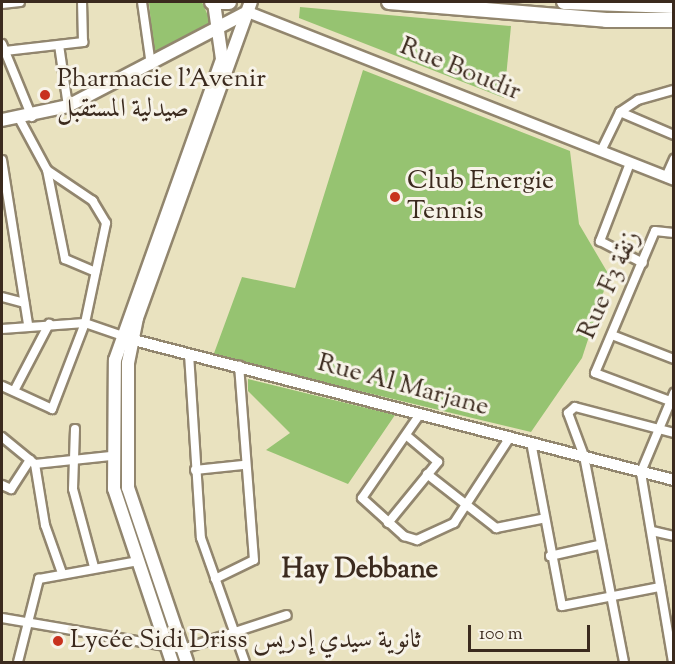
<!DOCTYPE html>
<meta charset="utf-8">
<style>
body{margin:0}
#map{position:relative;width:675px;height:664px;overflow:hidden;background:#e9e2bf;font-family:"Sorts Mill Goudy",Amiri,serif}
div>[style]{position:absolute}
.green>*{inset:0;background:#96c371}
.roads{filter:drop-shadow(2px 0 #92866e) drop-shadow(-2px 0 #92866e) drop-shadow(0 2px #92866e) drop-shadow(0 -2px #92866e)}
.minor>*{height:8px;margin:-4px;padding:0 4px;transform-origin:4px;border-radius:4px;background:#fff}
.tertiary>*{height:10px;margin:-5px;padding:0 5px;transform-origin:5px;border-radius:5px;background:#fff}
.secondary>*{height:12px;margin:-6px;padding:0 6px;transform-origin:6px;border-radius:6px;background:#fff}
.primary>*{height:14px;margin:-7px;padding:0 7px;transform-origin:7px;border-radius:7px;background:#fff}
.dots>*{width:16px;height:16px;translate:-50% -50%;box-sizing:border-box;border:3px solid #f7f3e8;border-radius:50%}
span{translate:-50% -50%;white-space:nowrap;text-align:center;line-height:1.15;-webkit-text-stroke:6px #f7f3e8;paint-order:stroke}
.street-label{font-size:26px;color:#3b2a1e}
.poi-label{font-size:26px;color:#3b2a1e}
.left{translate:0 -50%;text-align:left}
.neighbourhood-label{font-size:27px;color:#3b2a1e;font-weight:700}
.frame{position:absolute;inset:0;border:3px solid #3b2a1e;pointer-events:none}
.scale{position:absolute;left:468px;top:625px;width:122px;height:27px;box-sizing:border-box;border:3px solid #3b2a1e;border-top:0;padding-left:8px;font-size:18px;line-height:21px;white-space:nowrap;color:#3b2a1e;-webkit-text-stroke:4px #f7f3e8;paint-order:stroke}
</style>
<div id="map">
<div class="green">
<div style="clip-path:polygon(149px 2px,202px 2px,212px 25px,154px 57px)"></div>
<div style="clip-path:polygon(300px 7px,511px 26px,504px 98px,299px 18px)"></div>
<div style="clip-path:polygon(363px 70px,570px 151px,579px 224px,609px 275px,582px 358px,531px 432px,213px 356px,242px 277px,295px 288px)"></div>
<div style="clip-path:polygon(248px 379px,395px 415px,348px 484px,266px 450px,290px 433px,248px 391px)"></div>
</div>
<div class="roads">
<div class="minor">
<div style="left:142px;top:2px;width:64px;rotate:81.9deg"></div>
<div style="left:2px;top:4px;width:18px;rotate:-6deg"></div>
<div style="left:2px;top:44px;width:79px;rotate:67.7deg"></div>
<div style="left:59px;top:45px;width:62px;rotate:81.6deg"></div>
<div style="left:5px;top:51px;width:79px;rotate:-6.6deg"></div>
<div style="left:83px;top:42px;width:40px;rotate:-91.4deg"></div>
<div style="left:620px;top:112px;width:59px;rotate:23.1deg"></div>
<div style="left:19px;top:118px;width:59px;rotate:61.7deg"></div>
<div style="left:47px;top:170px;width:91px;rotate:78.6deg"></div>
<div style="left:65px;top:259px;width:33px;rotate:23deg"></div>
<div style="left:601px;top:151px;width:43px;rotate:-64deg"></div>
<div style="left:620px;top:112px;width:22px;rotate:-34deg"></div>
<div style="left:638px;top:100px;width:37px;rotate:-16deg"></div>
<div style="left:2px;top:160px;width:167px;rotate:81deg"></div>
<div style="left:630px;top:163px;width:84px;rotate:111deg"></div>
<div style="left:600px;top:241px;width:48px;rotate:27.1deg"></div>
<div style="left:666px;top:177px;width:20px;rotate:-66deg"></div>
<div style="left:2px;top:297px;width:23px;rotate:15deg"></div>
<div style="left:2px;top:329px;width:83px;rotate:-4.1deg"></div>
<div style="left:85px;top:323px;width:40px;rotate:18.9deg"></div>
<div style="left:612px;top:335px;width:66px;rotate:21.2deg"></div>
<div style="left:189px;top:354px;width:184px;rotate:86.3deg"></div>
<div style="left:201px;top:538px;width:132px;rotate:70.5deg"></div>
<div style="left:2px;top:386px;width:55px;rotate:24.7deg"></div>
<div style="left:52px;top:409px;width:92px;rotate:-69deg"></div>
<div style="left:85px;top:323px;width:102px;rotate:-78.1deg"></div>
<div style="left:106px;top:223px;width:26px;rotate:-121deg"></div>
<div style="left:93px;top:201px;width:55px;rotate:-146deg"></div>
<div style="left:14px;top:391px;width:76px;rotate:-62.4deg"></div>
<div style="left:670px;top:401px;width:80px;rotate:-159.5deg"></div>
<div style="left:595px;top:373px;width:154px;rotate:-67.1deg"></div>
<div style="left:655px;top:231px;width:19px;rotate:6deg"></div>
<div style="left:420px;top:414px;width:102px;rotate:124.6deg"></div>
<div style="left:362px;top:498px;width:57px;rotate:42.1deg"></div>
<div style="left:404px;top:536px;width:14px;rotate:17deg"></div>
<div style="left:417px;top:540px;width:41px;rotate:-24.7deg"></div>
<div style="left:454px;top:523px;width:103px;rotate:-56.9deg"></div>
<div style="left:75px;top:429px;width:60px;rotate:91.9deg"></div>
<div style="left:73px;top:489px;width:81px;rotate:74.9deg"></div>
<div style="left:2px;top:437px;width:43px;rotate:39.3deg"></div>
<div style="left:35px;top:464px;width:76px;rotate:-6deg"></div>
<div style="left:531px;top:442px;width:167px;rotate:79.3deg"></div>
<div style="left:562px;top:606px;width:100px;rotate:-11deg"></div>
<div style="left:35px;top:464px;width:62px;rotate:80.7deg"></div>
<div style="left:45px;top:525px;width:51px;rotate:70.5deg"></div>
<div style="left:195px;top:470px;width:48px;rotate:-5.9deg"></div>
<div style="left:427px;top:474px;width:88px;rotate:38deg"></div>
<div style="left:496px;top:528px;width:46px;rotate:-11.3deg"></div>
<div style="left:2px;top:485px;width:10px;rotate:24deg"></div>
<div style="left:11px;top:489px;width:35px;rotate:-57deg"></div>
<div style="left:388px;top:523px;width:79px;rotate:-50.7deg"></div>
<div style="left:438px;top:462px;width:40px;rotate:-140deg"></div>
<div style="left:652px;top:531px;width:23px;rotate:13deg"></div>
<div style="left:550px;top:556px;width:50px;rotate:-12.7deg"></div>
<div style="left:215px;top:579px;width:43px;rotate:-26deg"></div>
<div style="left:254px;top:560px;width:195px;rotate:-94.4deg"></div>
<div style="left:2px;top:618px;width:184px;rotate:9.7deg"></div>
<div style="left:183px;top:649px;width:109px;rotate:-18.1deg"></div>
<div style="left:18px;top:662px;width:86px;rotate:-75.8deg"></div>
<div style="left:39px;top:579px;width:101px;rotate:-10.3deg"></div>
<div style="left:624px;top:662px;width:210px;rotate:-101deg"></div>
<div style="left:584px;top:456px;width:46px;rotate:-110.4deg"></div>
<div style="left:568px;top:413px;width:9px;rotate:-41deg"></div>
<div style="left:575px;top:407px;width:102px;rotate:14.7deg"></div>
<div style="left:673px;top:662px;width:193px;rotate:-99.6deg"></div>
<div style="left:641px;top:472px;width:86px;rotate:-67.3deg"></div>
</div>
<div class="tertiary">
<div style="left:248px;top:12px;width:458px;rotate:21.5deg"></div>
<div style="left:126px;top:338px;width:566px;rotate:14.53deg"></div>
</div>
<div class="secondary">
<div style="left:2px;top:120px;width:67px;rotate:-12deg"></div>
<div style="left:68px;top:106px;width:203px;rotate:-27.6deg"></div>
<div style="left:172px;top:662px;width:182px;rotate:-108.5deg"></div>
<div style="left:114px;top:489px;width:129px;rotate:-89.6deg"></div>
<div style="left:115px;top:360px;width:319px;rotate:-70.4deg"></div>
<div style="left:222px;top:59px;width:57px;rotate:-98.1deg"></div>
<div style="left:187px;top:662px;width:184px;rotate:-108.7deg"></div>
<div style="left:128px;top:488px;width:125px;rotate:-90deg"></div>
<div style="left:128px;top:363px;width:46px;rotate:-78.7deg"></div>
<div style="left:137px;top:318px;width:336px;rotate:-70.2deg"></div>
</div>
<div class="primary">
<div style="left:212px;top:2px;width:17px"></div>
<div style="left:389px;top:2px;width:218px;rotate:4.7deg"></div>
<div style="left:606px;top:20px;width:68px"></div>
<div style="left:564px;top:2px;width:110px;rotate:2.1deg"></div>
</div>
</div>
<div class="dots">
<div style="left:45px;top:95px;background:#c8321e"></div>
<div style="left:395px;top:197px;background:#c8321e"></div>
<div style="left:58px;top:641px;background:#c8321e"></div>
</div>
<div class="street-label">
<span style="left:460px;top:70px;rotate:22deg">Rue Boudir</span>
<span style="left:610px;top:285px;rotate:-66deg">Rue F3 زنقة</span>
<span style="left:403px;top:386px;rotate:15deg">Rue Al Marjane</span>
</div>
<div class="poi-label">
<span class="left" style="left:57px;top:95px">Pharmacie l’Avenir<br>صيدلية المستقبل</span>
<span class="left" style="left:407px;top:197px">Club Energie<br>Tennis</span>
<span class="left" style="left:70px;top:641px">Lycée Sidi Driss ثانوية سيدي إدريس</span>
</div>
<div class="neighbourhood-label">
<span style="left:360px;top:571px">Hay Debbane</span>
</div>
<div class="frame"></div>
<div class="scale">100 m</div>
</div>
